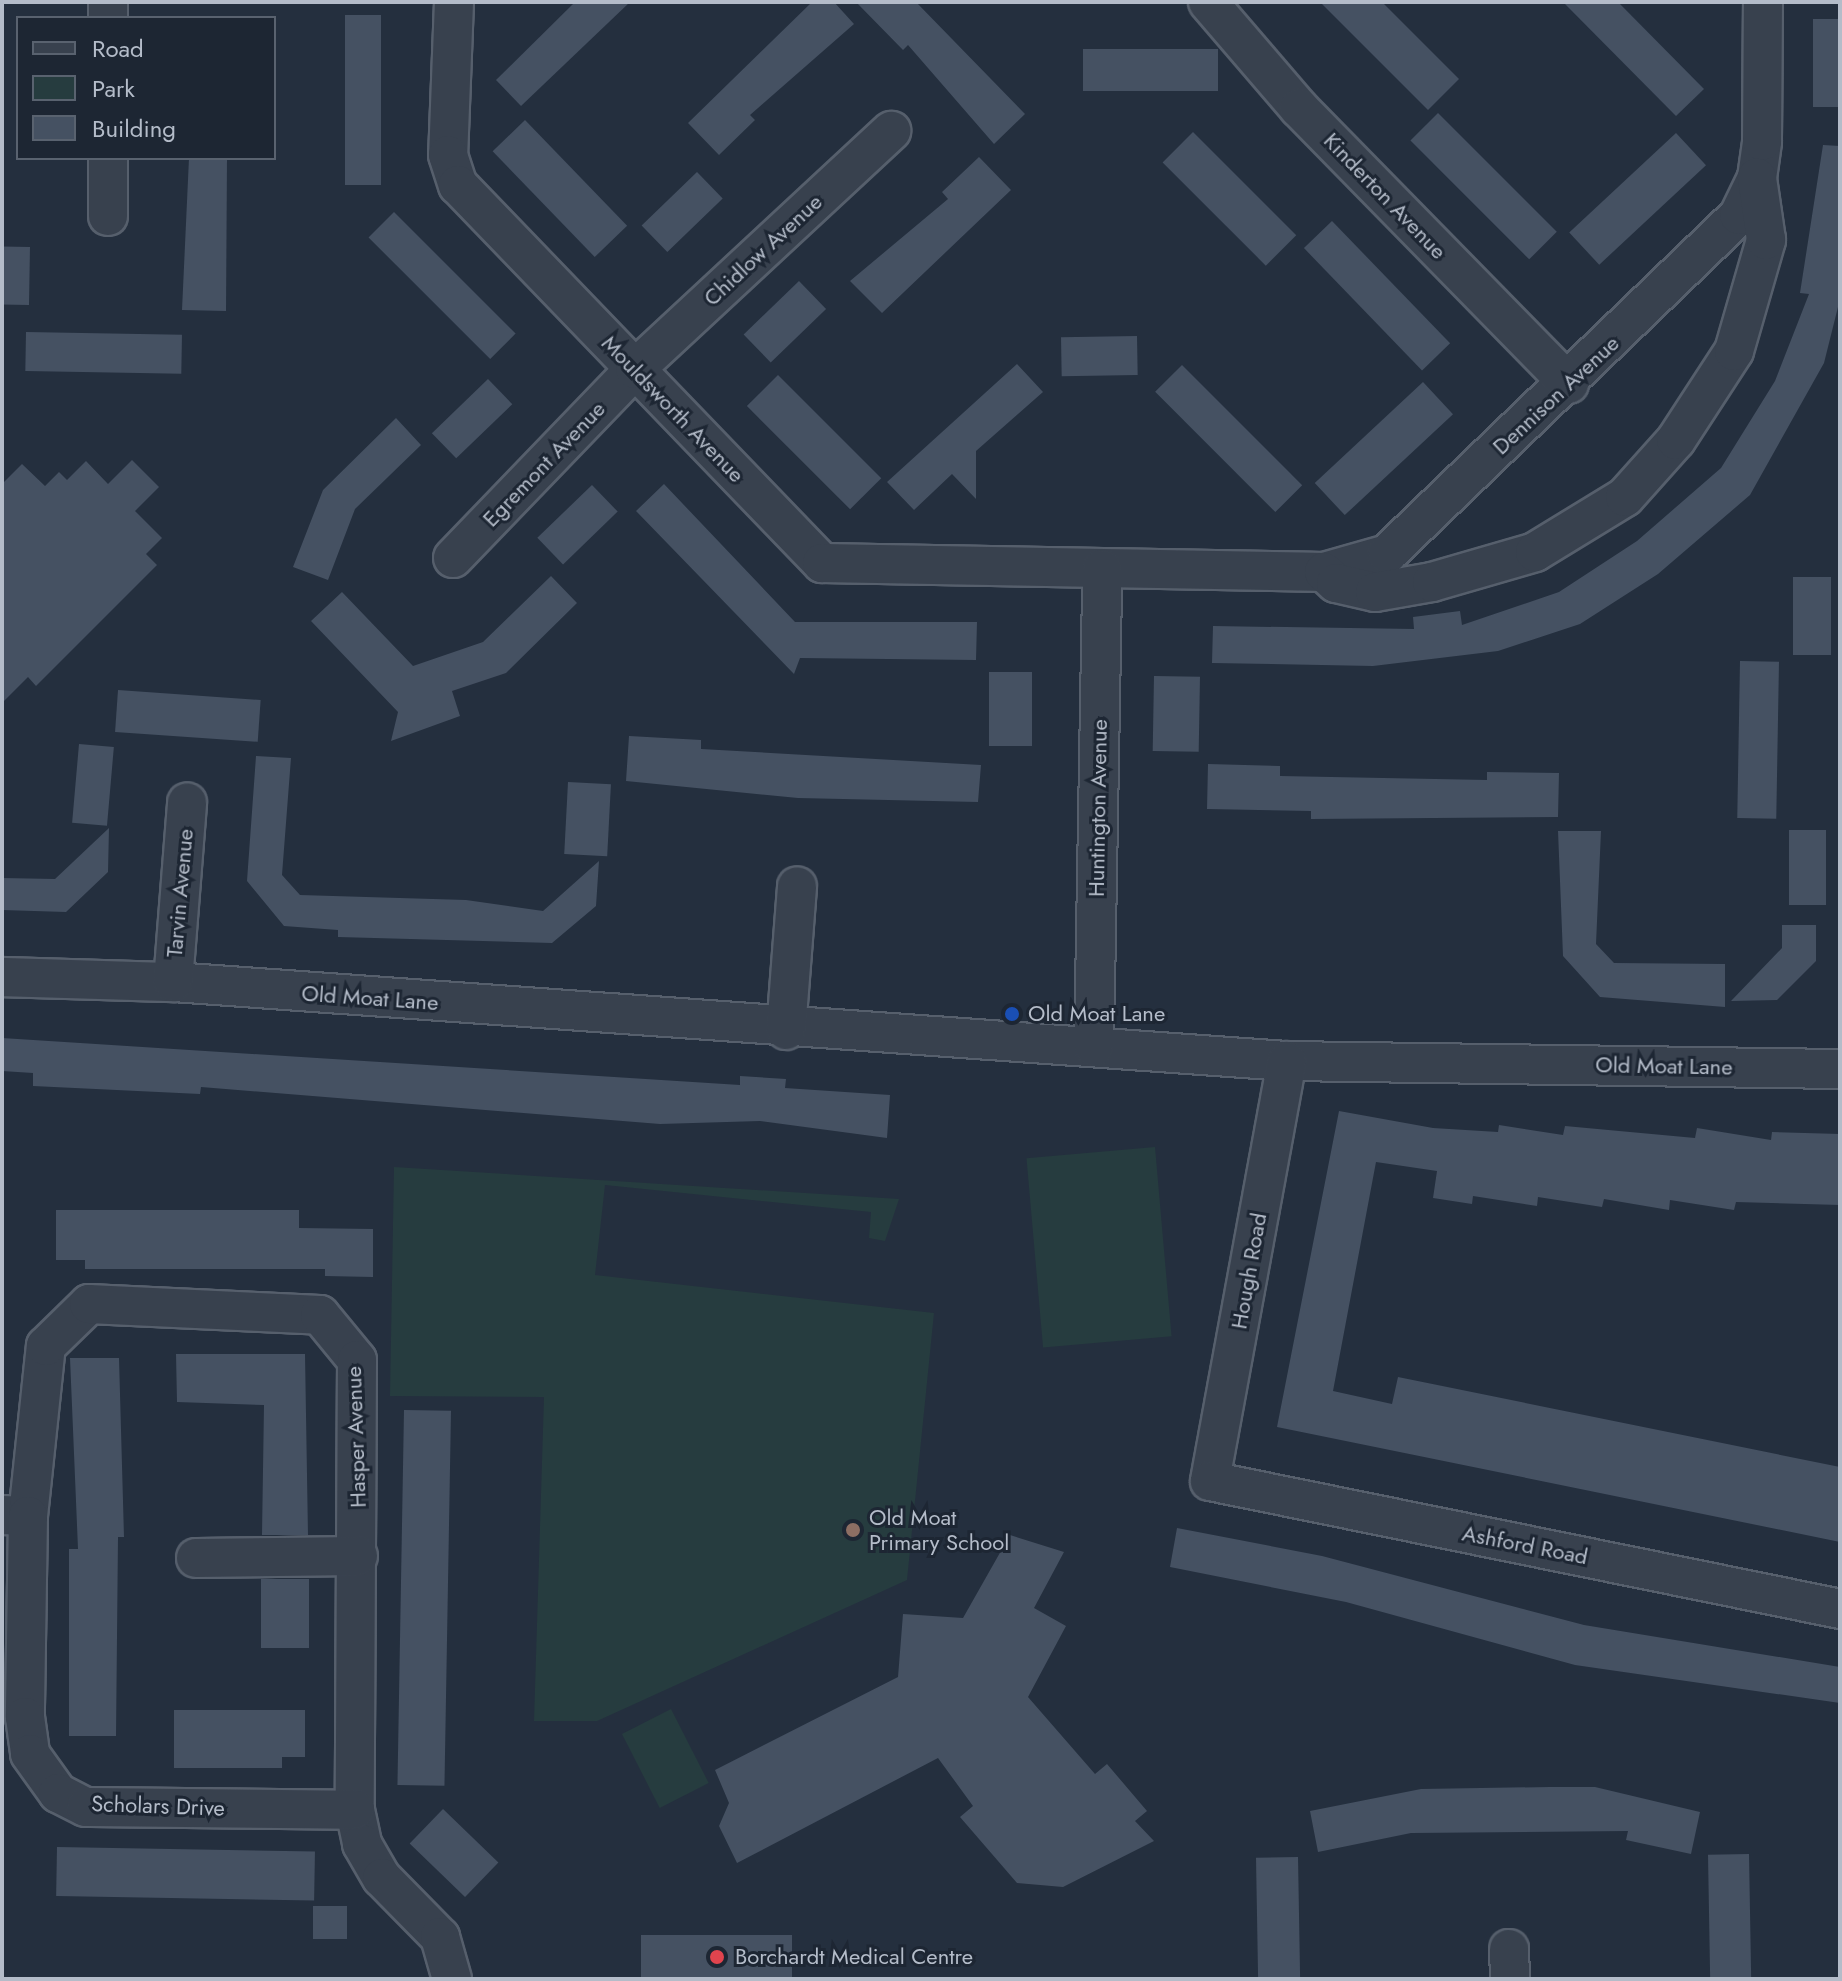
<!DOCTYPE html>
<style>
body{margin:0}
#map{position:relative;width:1842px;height:1981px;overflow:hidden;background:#242f3e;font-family:Jost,sans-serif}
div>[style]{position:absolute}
.green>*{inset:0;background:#263c3f;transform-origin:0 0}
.building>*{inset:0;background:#455162;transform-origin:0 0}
.roads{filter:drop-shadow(2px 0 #565f6c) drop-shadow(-2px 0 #565f6c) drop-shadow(0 2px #565f6c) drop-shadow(0 -2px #565f6c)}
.street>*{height:38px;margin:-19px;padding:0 19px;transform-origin:19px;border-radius:19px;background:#38414e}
.dots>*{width:22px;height:22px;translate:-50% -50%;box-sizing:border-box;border:4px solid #1d2633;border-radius:50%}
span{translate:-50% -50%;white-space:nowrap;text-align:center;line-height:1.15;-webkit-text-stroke:6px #1d2633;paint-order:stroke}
.street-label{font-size:22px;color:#b4bcc9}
.poi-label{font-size:22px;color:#b4bcc9}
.left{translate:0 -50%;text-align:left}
.frame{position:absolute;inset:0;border:4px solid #b4bcc9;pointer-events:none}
.legend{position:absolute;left:16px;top:16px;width:260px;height:144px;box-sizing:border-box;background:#1d2633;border:2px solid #59626f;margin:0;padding:10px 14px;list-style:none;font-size:24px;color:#b4bcc9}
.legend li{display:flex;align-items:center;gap:16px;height:40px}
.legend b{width:40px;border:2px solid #59626f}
</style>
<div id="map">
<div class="green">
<div style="left:1155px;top:1147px;width:190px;height:129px;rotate:85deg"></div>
<div style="clip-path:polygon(394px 1167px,899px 1199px,885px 1241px,869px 1238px,871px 1212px,605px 1185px,595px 1275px,934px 1313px,907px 1580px,597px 1721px,534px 1721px,544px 1397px,390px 1396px)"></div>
<div style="left:671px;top:1709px;width:83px;height:55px;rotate:63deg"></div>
</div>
<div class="building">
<div style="clip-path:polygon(575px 2px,630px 2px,521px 106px,496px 80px)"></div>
<div style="clip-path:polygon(812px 2px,834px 2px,854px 24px,750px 115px,755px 120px,719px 155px,688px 123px)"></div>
<div style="clip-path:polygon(856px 2px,916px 2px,1025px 114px,994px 144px,908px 45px,903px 50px)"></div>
<div style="clip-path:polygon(1320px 2px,1382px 2px,1459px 79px,1428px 110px)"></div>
<div style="clip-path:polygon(1563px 2px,1618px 2px,1704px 89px,1676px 116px)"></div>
<div style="left:345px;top:15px;width:36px;height:170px"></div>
<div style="left:1813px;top:19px;width:27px;height:88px"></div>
<div style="left:1083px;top:49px;width:135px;height:42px"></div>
<div style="left:1438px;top:113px;width:168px;height:39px;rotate:45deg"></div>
<div style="left:525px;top:120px;width:147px;height:45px;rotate:46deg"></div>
<div style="left:1193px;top:132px;width:146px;height:43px;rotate:45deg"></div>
<div style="left:1676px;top:133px;width:44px;height:146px;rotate:47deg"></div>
<div style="clip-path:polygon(1823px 145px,1840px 146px,1840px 299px,1824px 363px,1750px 495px,1658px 574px,1580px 624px,1498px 651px,1373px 666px,1212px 663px,1213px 626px,1414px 629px,1413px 617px,1460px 611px,1462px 625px,1559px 592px,1637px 541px,1721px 468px,1775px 381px,1809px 294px,1800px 293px)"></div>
<div style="clip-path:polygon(979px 157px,1011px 190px,882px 313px,850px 281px,948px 199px,942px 192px)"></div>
<div style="clip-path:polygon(189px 158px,227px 158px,226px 311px,182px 310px)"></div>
<div style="left:697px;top:172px;width:37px;height:77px;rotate:46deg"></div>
<div style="left:394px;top:212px;width:172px;height:36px;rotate:45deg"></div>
<div style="left:1332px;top:221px;width:170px;height:39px;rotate:46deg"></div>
<div style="left:30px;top:247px;width:58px;height:28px;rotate:91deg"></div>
<div style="left:799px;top:281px;width:39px;height:77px;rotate:46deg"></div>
<div style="left:26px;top:332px;width:156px;height:39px;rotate:1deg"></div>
<div style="left:1137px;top:336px;width:39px;height:76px;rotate:89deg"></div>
<div style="clip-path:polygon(1017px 364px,1043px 392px,976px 451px,976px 499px,952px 474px,914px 510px,887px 482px)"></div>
<div style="left:1182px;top:365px;width:170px;height:38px;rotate:45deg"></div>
<div style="left:778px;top:375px;width:146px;height:44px;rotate:45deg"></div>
<div style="left:488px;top:379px;width:35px;height:78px;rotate:46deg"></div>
<div style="left:1423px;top:382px;width:44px;height:148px;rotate:47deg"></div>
<div style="clip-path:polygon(396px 418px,421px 445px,355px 509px,328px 580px,293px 567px,323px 490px)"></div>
<div style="clip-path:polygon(132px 460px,159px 487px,135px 511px,162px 538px,146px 554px,157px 565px,36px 686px,28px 677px,2px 703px,2px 484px,22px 464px,45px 486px,59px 472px,67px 480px,86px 461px,108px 484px)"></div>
<div style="clip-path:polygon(664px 484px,795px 622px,977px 622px,976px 660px,800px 658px,794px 674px,636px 511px)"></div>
<div style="left:592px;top:485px;width:37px;height:76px;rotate:46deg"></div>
<div style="clip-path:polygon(551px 576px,577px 603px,506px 673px,452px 691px,460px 716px,391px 741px,398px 712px,311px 621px,342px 592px,413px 666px,483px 642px)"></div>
<div style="left:1793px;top:577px;width:38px;height:78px"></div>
<div style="left:1740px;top:661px;width:39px;height:157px;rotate:1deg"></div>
<div style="left:989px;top:672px;width:43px;height:74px"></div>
<div style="left:1154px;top:676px;width:46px;height:75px;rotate:1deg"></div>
<div style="left:118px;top:690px;width:143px;height:42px;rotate:4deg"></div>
<div style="clip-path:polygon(629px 736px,701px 740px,701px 749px,981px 765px,978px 802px,798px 798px,626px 781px)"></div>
<div style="left:79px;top:744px;width:35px;height:79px;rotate:5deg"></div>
<div style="clip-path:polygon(256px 756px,291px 758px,282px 875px,300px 895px,466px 900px,543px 911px,599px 861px,596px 906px,552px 943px,338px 937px,338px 930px,284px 926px,247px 881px)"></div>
<div style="clip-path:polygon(1208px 764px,1280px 766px,1280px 776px,1487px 780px,1487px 772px,1559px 773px,1558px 817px,1311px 819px,1311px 811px,1207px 809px)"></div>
<div style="left:568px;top:782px;width:43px;height:72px;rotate:3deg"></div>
<div style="clip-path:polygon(109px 828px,108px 872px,66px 912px,2px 910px,2px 878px,55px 879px)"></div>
<div style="left:1789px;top:830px;width:37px;height:75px"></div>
<div style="clip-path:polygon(1558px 831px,1601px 831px,1596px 944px,1614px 963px,1725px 964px,1725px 1007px,1600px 997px,1563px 956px)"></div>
<div style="clip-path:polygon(1782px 925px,1816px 925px,1816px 961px,1777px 1000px,1731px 1001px,1782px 948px)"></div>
<div style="clip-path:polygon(2px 1038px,740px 1085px,740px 1076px,786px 1079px,785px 1088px,890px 1095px,887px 1138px,760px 1121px,660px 1124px,201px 1087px,200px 1094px,33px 1086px,33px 1073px,2px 1071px)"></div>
<div style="clip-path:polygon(1339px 1111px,1433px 1128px,1498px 1132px,1499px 1125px,1563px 1135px,1565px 1126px,1695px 1138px,1697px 1128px,1771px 1140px,1772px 1132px,1840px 1134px,1840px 1205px,1736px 1202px,1734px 1210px,1670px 1200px,1669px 1210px,1604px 1199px,1602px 1207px,1538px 1197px,1537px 1206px,1473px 1196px,1472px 1204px,1433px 1198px,1437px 1171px,1376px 1162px,1333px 1391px,1392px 1404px,1398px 1377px,1840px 1467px,1840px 1542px,1277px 1427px)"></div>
<div style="clip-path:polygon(56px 1210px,299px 1210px,299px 1228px,373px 1229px,373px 1277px,325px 1276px,325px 1269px,85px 1269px,85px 1260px,56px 1260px)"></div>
<div style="clip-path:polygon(176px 1354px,305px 1354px,308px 1535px,262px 1535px,264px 1405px,177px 1402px)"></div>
<div style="clip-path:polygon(70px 1358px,119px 1358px,124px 1537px,118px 1537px,116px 1736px,69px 1736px,69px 1549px,78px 1549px)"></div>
<div style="left:404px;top:1410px;width:47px;height:375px;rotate:1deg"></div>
<div style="clip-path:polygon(1177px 1528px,1322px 1556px,1584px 1625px,1840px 1667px,1840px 1703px,1575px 1665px,1346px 1602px,1170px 1567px)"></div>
<div style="clip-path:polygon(1010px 1535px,1064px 1552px,1034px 1608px,1066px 1626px,1028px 1697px,1095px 1774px,1107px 1764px,1147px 1811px,1135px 1821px,1154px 1841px,1063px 1887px,1017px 1883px,960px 1817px,973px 1806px,938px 1758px,737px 1863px,719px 1826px,729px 1803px,715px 1770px,898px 1677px,903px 1614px,963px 1618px)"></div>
<div style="left:261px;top:1579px;width:48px;height:69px"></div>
<div style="clip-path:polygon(174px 1710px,305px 1710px,305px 1757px,282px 1757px,282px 1768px,174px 1768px)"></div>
<div style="clip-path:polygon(1550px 1787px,1595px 1787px,1700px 1812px,1691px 1854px,1626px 1840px,1628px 1831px,1411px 1833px,1318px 1852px,1310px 1811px,1421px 1789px)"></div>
<div style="left:443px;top:1809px;width:77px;height:48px;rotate:44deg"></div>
<div style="left:57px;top:1847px;width:258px;height:49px;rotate:1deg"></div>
<div style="left:1749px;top:1854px;width:125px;height:41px;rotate:89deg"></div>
<div style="left:1298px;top:1857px;width:122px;height:42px;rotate:89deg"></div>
<div style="left:313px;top:1906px;width:34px;height:33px"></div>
<div style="left:792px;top:1935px;width:44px;height:151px;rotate:90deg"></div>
</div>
<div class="roads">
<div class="street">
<div style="left:454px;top:2px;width:153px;rotate:92.2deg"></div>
<div style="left:448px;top:155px;width:32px;rotate:72deg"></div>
<div style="left:458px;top:185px;width:525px;rotate:46.08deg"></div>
<div style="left:822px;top:563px;width:502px;rotate:1.03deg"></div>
<div style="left:1324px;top:572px;width:66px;rotate:-15.9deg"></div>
<div style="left:1387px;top:554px;width:489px;rotate:-43.9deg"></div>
<div style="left:1739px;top:215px;width:41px;rotate:-64.1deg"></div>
<div style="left:1757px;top:178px;width:37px;rotate:-82deg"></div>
<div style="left:1762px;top:141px;width:139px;rotate:-89.6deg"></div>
<div style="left:1208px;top:2px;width:140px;rotate:49.4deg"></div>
<div style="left:1299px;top:108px;width:386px;rotate:45.6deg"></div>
<div style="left:108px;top:18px;width:16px;rotate:-90deg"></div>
<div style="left:108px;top:216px;width:58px;rotate:-90deg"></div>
<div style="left:453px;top:558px;width:262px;rotate:-46.1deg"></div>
<div style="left:635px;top:369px;width:350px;rotate:-42.9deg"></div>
<div style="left:1324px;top:572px;width:16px;rotate:43deg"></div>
<div style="left:1336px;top:583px;width:40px;rotate:13deg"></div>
<div style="left:1375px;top:592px;width:58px;rotate:-10deg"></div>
<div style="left:1432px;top:582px;width:107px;rotate:-16.2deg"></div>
<div style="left:1535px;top:552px;width:105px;rotate:-31.4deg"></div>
<div style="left:1625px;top:497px;width:76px;rotate:-48.2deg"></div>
<div style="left:1676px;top:440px;width:106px;rotate:-56.9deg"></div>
<div style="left:1734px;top:351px;width:116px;rotate:-73.9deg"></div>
<div style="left:1766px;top:240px;width:63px;rotate:-98.3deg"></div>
<div style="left:2px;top:977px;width:171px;rotate:1.7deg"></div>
<div style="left:173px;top:982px;width:1117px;rotate:4.06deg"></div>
<div style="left:1287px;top:1061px;width:553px;rotate:0.83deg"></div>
<div style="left:173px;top:982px;width:180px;rotate:-85.5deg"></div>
<div style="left:786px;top:1030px;width:144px;rotate:-85.6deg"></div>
<div style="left:1094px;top:1047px;width:478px;rotate:-89deg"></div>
<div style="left:1287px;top:1061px;width:427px;rotate:100.4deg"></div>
<div style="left:1210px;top:1481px;width:643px;rotate:11.48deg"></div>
<div style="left:2px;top:1515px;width:26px;rotate:2deg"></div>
<div style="left:28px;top:1516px;width:171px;rotate:-84deg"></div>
<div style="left:46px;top:1346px;width:60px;rotate:-44.3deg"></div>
<div style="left:89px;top:1304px;width:231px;rotate:2.7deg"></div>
<div style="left:320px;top:1315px;width:58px;rotate:50.6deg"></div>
<div style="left:357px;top:1360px;width:450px;rotate:90.3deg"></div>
<div style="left:355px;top:1810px;width:35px;rotate:78deg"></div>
<div style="left:362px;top:1844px;width:39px;rotate:60deg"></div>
<div style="left:382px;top:1878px;width:83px;rotate:45.5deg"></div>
<div style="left:440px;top:1937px;width:44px;rotate:74.1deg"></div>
<div style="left:28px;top:1516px;width:201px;rotate:90.9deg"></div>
<div style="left:25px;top:1717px;width:37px;rotate:82deg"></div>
<div style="left:30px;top:1754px;width:48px;rotate:54.3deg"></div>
<div style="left:58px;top:1793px;width:31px;rotate:27deg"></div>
<div style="left:86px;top:1807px;width:269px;rotate:0.6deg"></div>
<div style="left:196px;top:1558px;width:162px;rotate:-0.7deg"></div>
<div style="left:1509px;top:1949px;width:30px;rotate:88deg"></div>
</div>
</div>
<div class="dots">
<div style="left:1012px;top:1014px;background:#1a4fb4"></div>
<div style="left:853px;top:1530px;background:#8d6e63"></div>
<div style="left:717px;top:1957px;background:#e0444e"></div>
</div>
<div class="street-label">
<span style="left:1385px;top:196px;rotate:46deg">Kinderton Avenue</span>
<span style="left:763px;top:250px;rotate:-43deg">Chidlow Avenue</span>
<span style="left:1556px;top:395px;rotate:-43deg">Dennison Avenue</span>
<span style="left:673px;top:409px;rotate:46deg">Mouldsworth Avenue</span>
<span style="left:544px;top:464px;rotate:-46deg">Egremont Avenue</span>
<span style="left:1098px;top:808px;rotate:-89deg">Huntington Avenue</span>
<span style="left:180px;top:893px;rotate:-85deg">Tarvin Avenue</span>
<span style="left:370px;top:998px;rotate:4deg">Old Moat Lane</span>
<span style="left:1664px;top:1066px;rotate:1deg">Old Moat Lane</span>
<span style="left:1249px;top:1271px;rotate:-80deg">Hough Road</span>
<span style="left:356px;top:1437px;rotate:-92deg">Hasper Avenue</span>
<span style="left:1525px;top:1545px;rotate:11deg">Ashford Road</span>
<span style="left:158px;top:1806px;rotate:2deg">Scholars Drive</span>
</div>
<div class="poi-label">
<span class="left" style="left:1028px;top:1014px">Old Moat Lane</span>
<span class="left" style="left:869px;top:1530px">Old Moat<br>Primary School</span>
<span class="left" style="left:735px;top:1957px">Borchardt Medical Centre</span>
</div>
<div class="frame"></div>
<ul class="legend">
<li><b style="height:10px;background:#38414e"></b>Road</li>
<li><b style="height:22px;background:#263c3f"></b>Park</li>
<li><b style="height:22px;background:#455162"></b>Building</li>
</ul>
</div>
